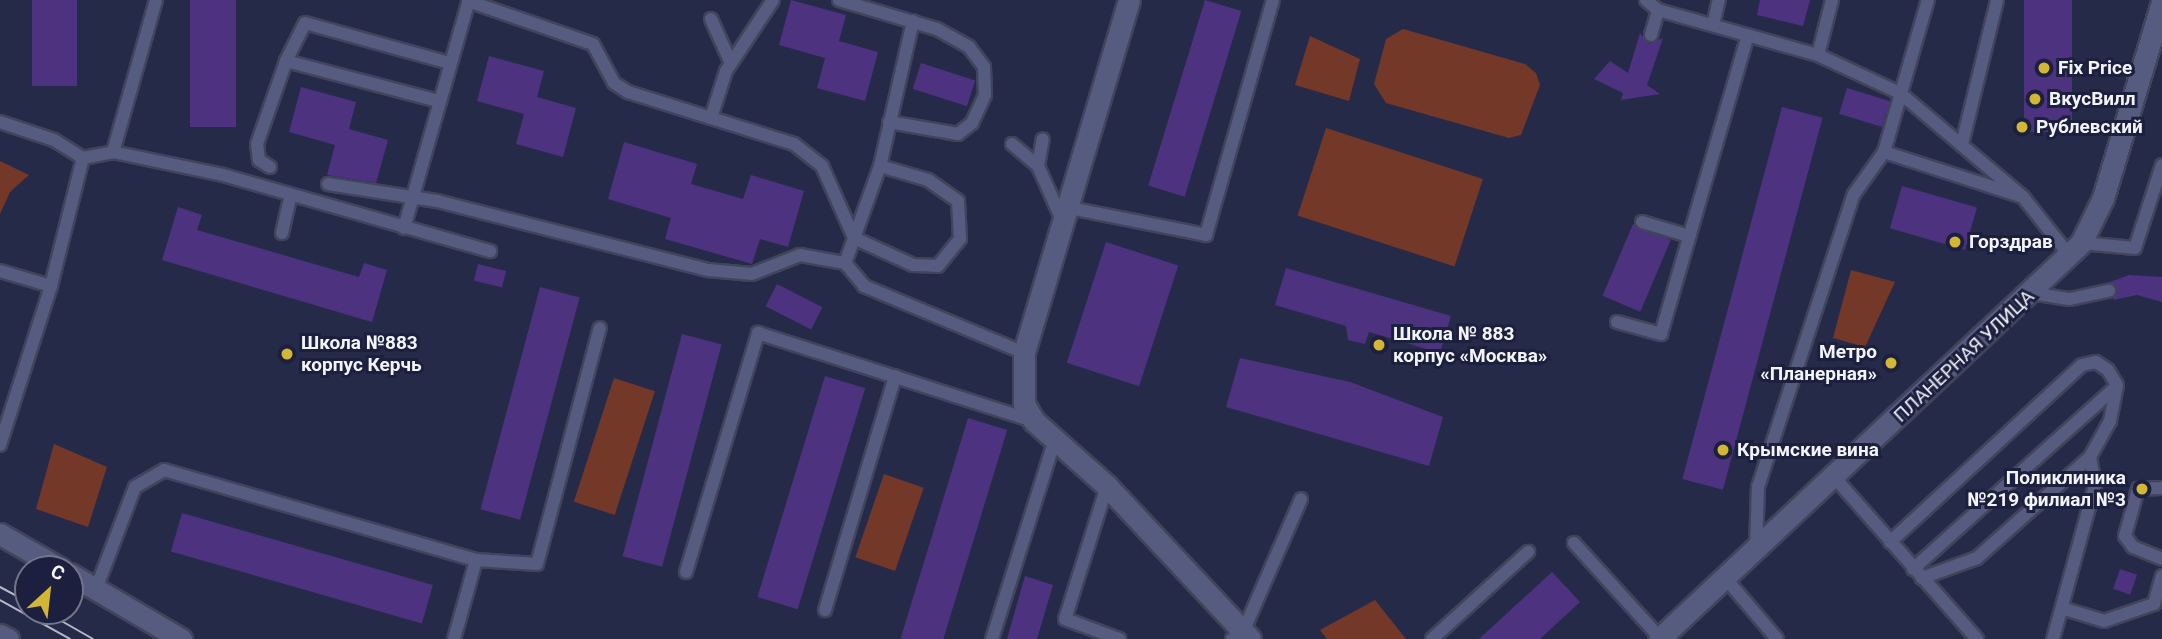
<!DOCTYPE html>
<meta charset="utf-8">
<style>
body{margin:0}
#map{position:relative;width:2162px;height:639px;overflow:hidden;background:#262a49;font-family:Roboto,sans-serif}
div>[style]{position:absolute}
.green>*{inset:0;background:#733828;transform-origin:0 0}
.building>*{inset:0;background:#4d3280;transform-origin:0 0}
.roads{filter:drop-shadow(2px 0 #41445b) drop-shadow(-2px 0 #41445b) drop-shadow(0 2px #41445b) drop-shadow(0 -2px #41445b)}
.service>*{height:12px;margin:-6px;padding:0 6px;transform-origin:6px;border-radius:6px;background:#565c7f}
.minor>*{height:21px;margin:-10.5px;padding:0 10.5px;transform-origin:10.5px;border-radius:10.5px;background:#565c7f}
.secondary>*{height:21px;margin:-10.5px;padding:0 10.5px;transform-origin:10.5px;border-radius:10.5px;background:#565c7f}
.tram>*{height:2px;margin:-1px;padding:0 1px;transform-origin:1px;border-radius:1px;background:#b6b8c7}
.dots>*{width:19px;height:19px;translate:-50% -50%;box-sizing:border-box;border:4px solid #1c203e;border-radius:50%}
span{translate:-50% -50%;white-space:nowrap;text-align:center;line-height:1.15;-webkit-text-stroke:6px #1c203e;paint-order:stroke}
.poi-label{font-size:19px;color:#f2f4fc;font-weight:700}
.left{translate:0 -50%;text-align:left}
.right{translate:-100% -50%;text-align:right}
.street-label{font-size:19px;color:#f2f4fc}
.north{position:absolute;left:14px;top:555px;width:70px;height:70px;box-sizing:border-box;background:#1c203e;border:2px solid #72758a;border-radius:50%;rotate:27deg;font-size:19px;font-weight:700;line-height:28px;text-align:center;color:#f2f4fc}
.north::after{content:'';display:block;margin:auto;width:24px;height:32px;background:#d3b635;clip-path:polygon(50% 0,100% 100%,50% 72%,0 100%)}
</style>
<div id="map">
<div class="green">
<div style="clip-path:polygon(1403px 29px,1525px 64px,1536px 73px,1540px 85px,1521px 135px,1509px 138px,1386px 103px,1374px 84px,1386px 39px)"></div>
<div style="clip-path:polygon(1310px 36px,1360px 59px,1349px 101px,1295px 85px)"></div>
<div style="left:1326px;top:128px;width:165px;height:92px;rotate:18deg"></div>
<div style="clip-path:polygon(0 161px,29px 175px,10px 192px,0 214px)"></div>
<div style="clip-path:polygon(1851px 270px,1895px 282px,1865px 347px,1833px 338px)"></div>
<div style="left:614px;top:378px;width:43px;height:130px;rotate:18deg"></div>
<div style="clip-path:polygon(54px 444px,107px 467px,88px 527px,36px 509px)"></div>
<div style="left:884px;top:474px;width:42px;height:88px;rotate:19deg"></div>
<div style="clip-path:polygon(1375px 600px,1406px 639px,1327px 639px,1320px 630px)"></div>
</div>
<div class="building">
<div style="left:32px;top:0;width:45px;height:86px"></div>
<div style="left:190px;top:0;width:46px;height:127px"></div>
<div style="clip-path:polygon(791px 0,846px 15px,839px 41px,878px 52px,865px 101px,817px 88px,825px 58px,779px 45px)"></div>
<div style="left:1205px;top:0;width:38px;height:194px;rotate:17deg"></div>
<div style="clip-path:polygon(1760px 0,1810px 0,1803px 26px,1757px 15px)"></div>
<div style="left:2024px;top:0;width:48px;height:132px"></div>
<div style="clip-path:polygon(1640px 33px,1649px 44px,1663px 38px,1647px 85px,1660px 94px,1621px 100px,1623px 93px,1594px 79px,1610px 61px,1628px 73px)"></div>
<div style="clip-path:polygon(489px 56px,544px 71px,537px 97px,576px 108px,563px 157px,516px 144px,524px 114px,477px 101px)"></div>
<div style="left:921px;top:63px;width:57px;height:27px;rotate:18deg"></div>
<div style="clip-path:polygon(301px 87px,356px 102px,349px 129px,388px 140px,376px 183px,327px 175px,335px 145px,289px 132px)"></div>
<div style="left:1847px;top:88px;width:45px;height:27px;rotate:17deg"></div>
<div style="left:1782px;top:107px;width:42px;height:385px;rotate:15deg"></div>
<div style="clip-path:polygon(624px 142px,697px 164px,691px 184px,743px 199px,751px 175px,804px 191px,788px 247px,760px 239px,752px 264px,665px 239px,671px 218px,608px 199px)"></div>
<div style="left:1902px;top:186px;width:78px;height:44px;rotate:16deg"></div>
<div style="clip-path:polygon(178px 207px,202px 215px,197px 230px,359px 277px,364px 263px,387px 270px,372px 322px,162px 260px)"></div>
<div style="left:1633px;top:224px;width:41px;height:78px;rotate:23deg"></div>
<div style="left:1106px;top:242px;width:76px;height:127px;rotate:18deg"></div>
<div style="left:478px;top:264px;width:29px;height:17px;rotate:14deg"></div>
<div style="clip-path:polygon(1286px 268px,1451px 316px,1440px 353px,1369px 332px,1365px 344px,1348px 340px,1346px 326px,1275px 305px)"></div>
<div style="clip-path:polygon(2129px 275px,2162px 277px,2162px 302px,2137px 295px,2113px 300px,2117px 289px,2107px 283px)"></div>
<div style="left:777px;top:284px;width:51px;height:25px;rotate:27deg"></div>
<div style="left:540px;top:287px;width:41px;height:230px;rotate:15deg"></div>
<div style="left:682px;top:334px;width:41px;height:230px;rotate:15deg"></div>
<div style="clip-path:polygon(1240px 358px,1350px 382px,1443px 417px,1429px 466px,1226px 407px)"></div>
<div style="left:825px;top:376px;width:42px;height:231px;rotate:17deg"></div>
<div style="left:968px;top:418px;width:41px;height:230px;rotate:17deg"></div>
<div style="left:182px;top:513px;width:261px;height:40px;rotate:16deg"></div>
<div style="left:2120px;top:569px;width:18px;height:21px;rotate:19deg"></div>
<div style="clip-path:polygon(1552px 572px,1580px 602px,1540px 639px,1479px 639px)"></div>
<div style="clip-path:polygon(1025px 576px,1053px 585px,1037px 639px,1007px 639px)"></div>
</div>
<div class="roads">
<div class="service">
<div style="left:839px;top:0;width:102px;rotate:16.5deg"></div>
<div style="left:937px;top:29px;width:37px;rotate:29deg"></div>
<div style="left:969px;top:47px;width:25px;rotate:53deg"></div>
<div style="left:984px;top:67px;width:28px;rotate:88deg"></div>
<div style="left:985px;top:95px;width:31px;rotate:115deg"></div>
<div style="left:972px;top:123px;width:18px;rotate:142deg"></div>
<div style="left:958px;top:134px;width:70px;rotate:-170.1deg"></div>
<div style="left:1646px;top:0;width:16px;rotate:40deg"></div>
<div style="left:1658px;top:10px;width:166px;rotate:15.7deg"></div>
<div style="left:1818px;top:55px;width:90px;rotate:24.9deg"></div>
<div style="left:1900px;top:93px;width:161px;rotate:40.2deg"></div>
<div style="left:2023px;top:197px;width:75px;rotate:51.5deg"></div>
<div style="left:468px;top:1px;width:132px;rotate:19deg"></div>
<div style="left:593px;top:44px;width:44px;rotate:61.7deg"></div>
<div style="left:614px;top:83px;width:17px;rotate:33deg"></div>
<div style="left:628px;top:92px;width:174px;rotate:17.4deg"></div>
<div style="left:794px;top:144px;width:36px;rotate:38deg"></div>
<div style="left:822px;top:166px;width:79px;rotate:66deg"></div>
<div style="left:854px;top:238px;width:65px;rotate:24.6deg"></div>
<div style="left:913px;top:265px;width:25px;rotate:2deg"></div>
<div style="left:938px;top:266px;width:35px;rotate:-51deg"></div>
<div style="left:960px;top:239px;width:38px;rotate:-93deg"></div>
<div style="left:958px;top:201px;width:37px;rotate:-145deg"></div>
<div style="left:928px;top:180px;width:50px;rotate:-163.7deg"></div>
<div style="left:711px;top:19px;width:48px;rotate:65.6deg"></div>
<div style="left:913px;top:21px;width:149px;rotate:102.8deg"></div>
<div style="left:880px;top:166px;width:103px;rotate:109.8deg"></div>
<div style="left:845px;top:263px;width:30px;rotate:50deg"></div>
<div style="left:864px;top:286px;width:173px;rotate:22.7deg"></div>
<div style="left:1713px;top:25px;width:26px;rotate:-77deg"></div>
<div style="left:1651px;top:35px;width:26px;rotate:-74deg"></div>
<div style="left:1818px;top:55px;width:57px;rotate:-75.7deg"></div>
<div style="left:286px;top:61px;width:42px;rotate:-63.4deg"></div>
<div style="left:305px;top:23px;width:149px;rotate:15.5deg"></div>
<div style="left:711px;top:118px;width:49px;rotate:-72.3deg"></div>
<div style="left:726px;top:71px;width:85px;rotate:-56.5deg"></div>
<div style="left:0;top:122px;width:57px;rotate:18.4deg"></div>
<div style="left:54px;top:140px;width:34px;rotate:32deg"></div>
<div style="left:83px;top:158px;width:31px;rotate:-11deg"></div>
<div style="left:113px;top:152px;width:112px;rotate:11.8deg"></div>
<div style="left:223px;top:175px;width:278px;rotate:15.9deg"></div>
<div style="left:1963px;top:140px;width:144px;rotate:-76.3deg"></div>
<div style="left:1012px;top:144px;width:34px;rotate:40deg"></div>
<div style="left:1038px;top:166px;width:59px;rotate:66deg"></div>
<div style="left:113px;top:152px;width:158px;rotate:-74.2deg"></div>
<div style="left:1884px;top:152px;width:143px;rotate:17.9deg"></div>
<div style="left:1038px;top:166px;width:27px;rotate:-80deg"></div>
<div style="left:270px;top:167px;width:13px;rotate:-148deg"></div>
<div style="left:259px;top:160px;width:16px;rotate:-97deg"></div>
<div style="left:257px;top:144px;width:88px;rotate:-70.7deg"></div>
<div style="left:286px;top:61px;width:158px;rotate:14.7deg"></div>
<div style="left:328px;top:184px;width:110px;rotate:8.9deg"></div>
<div style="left:437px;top:201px;width:280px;rotate:14.3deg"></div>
<div style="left:708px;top:270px;width:44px;rotate:5.2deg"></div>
<div style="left:752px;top:274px;width:52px;rotate:-21.6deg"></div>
<div style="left:800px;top:255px;width:46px;rotate:10.1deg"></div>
<div style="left:1065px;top:207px;width:144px;rotate:11.2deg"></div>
<div style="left:1206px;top:235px;width:244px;rotate:-74.1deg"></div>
<div style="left:1642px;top:222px;width:49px;rotate:16.6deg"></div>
<div style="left:404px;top:228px;width:237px;rotate:-74.1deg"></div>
<div style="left:282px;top:233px;width:39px;rotate:-77deg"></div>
<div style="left:2081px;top:243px;width:54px;rotate:5.3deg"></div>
<div style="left:2135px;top:248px;width:87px;rotate:-72deg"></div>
<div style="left:0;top:271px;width:53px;rotate:16.4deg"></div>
<div style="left:2031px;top:293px;width:39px;rotate:9deg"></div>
<div style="left:2070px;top:299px;width:40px;rotate:-12deg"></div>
<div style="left:1617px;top:322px;width:46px;rotate:15.3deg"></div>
<div style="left:1661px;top:334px;width:311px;rotate:-73.8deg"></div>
<div style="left:0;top:445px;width:167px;rotate:-72.2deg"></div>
<div style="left:51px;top:286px;width:132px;rotate:-76deg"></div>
<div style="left:1835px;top:478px;width:215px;rotate:48.6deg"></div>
<div style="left:1107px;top:486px;width:139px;rotate:107.5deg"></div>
<div style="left:1065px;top:619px;width:58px;rotate:20.3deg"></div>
<div style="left:2162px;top:488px;width:24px;rotate:178deg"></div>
<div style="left:2138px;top:489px;width:49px;rotate:105.5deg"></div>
<div style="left:2125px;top:536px;width:14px;rotate:54deg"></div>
<div style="left:2133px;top:547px;width:31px;rotate:22deg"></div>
<div style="left:1890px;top:542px;width:261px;rotate:-42.7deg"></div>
<div style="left:2082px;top:365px;width:14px;rotate:-12deg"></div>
<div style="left:2096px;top:362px;width:14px;rotate:34deg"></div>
<div style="left:2108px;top:370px;width:17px;rotate:59deg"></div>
<div style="left:2117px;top:385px;width:37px;rotate:101deg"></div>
<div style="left:2110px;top:421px;width:41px;rotate:119.1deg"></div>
<div style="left:2090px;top:457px;width:152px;rotate:138.2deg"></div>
<div style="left:1977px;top:558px;width:59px;rotate:160deg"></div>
<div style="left:1574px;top:543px;width:128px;rotate:47.8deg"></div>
<div style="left:1756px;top:549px;width:62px;rotate:-88.2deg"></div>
<div style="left:1758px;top:487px;width:308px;rotate:-71.9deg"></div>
<div style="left:1854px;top:194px;width:52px;rotate:-54.5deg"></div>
<div style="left:1884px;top:152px;width:158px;rotate:-73.9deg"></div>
<div style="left:1913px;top:569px;width:274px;rotate:-41.9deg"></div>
<div style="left:686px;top:572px;width:250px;rotate:-73.2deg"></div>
<div style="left:758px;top:333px;width:289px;rotate:17.7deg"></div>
<div style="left:1727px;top:580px;width:77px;rotate:49.7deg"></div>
<div style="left:96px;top:589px;width:109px;rotate:-69.1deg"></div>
<div style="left:135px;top:487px;width:34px;rotate:-30deg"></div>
<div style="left:164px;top:470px;width:325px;rotate:16.1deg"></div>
<div style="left:476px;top:560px;width:61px;rotate:3.8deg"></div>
<div style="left:537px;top:564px;width:244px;rotate:-75.1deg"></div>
<div style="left:2065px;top:609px;width:41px;rotate:17.1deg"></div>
<div style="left:2104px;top:621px;width:53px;rotate:-18.8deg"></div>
<div style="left:2154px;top:604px;width:29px;rotate:-74deg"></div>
<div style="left:825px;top:610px;width:244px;rotate:-73.3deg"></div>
<div style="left:454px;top:639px;width:82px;rotate:-74.4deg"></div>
<div style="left:992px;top:639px;width:213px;rotate:-72.5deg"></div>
<div style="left:1232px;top:639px;width:13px;rotate:-32deg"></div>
<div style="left:1243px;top:632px;width:145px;rotate:-66.4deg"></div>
<div style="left:1432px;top:639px;width:130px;rotate:-42.2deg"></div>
<div style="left:2053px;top:639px;width:160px;rotate:-74.7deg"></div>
<div style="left:2095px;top:485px;width:28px;rotate:-100deg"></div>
</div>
<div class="minor">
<div style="left:1129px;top:0;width:368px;rotate:106.6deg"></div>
<div style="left:1024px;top:353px;width:51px;rotate:90deg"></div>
<div style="left:1024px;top:404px;width:20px;rotate:60deg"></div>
<div style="left:1034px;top:421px;width:98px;rotate:41.7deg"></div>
<div style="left:1107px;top:486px;width:209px;rotate:46.9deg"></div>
<div style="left:0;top:635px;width:9px;rotate:27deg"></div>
</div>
<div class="secondary">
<div style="left:0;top:534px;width:70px;rotate:29.8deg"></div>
<div style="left:70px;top:574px;width:129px;rotate:30.4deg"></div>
<div style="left:1659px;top:639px;width:579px;rotate:-43.18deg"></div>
<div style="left:2081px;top:243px;width:50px;rotate:-63.9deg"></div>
<div style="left:2103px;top:198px;width:204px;rotate:-73.2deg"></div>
</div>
</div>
<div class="tram">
<div style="left:0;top:587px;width:32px;rotate:28deg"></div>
<div style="left:0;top:600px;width:80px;rotate:29.1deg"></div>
<div style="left:44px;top:611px;width:56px;rotate:29.7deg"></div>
</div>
<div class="dots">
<div style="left:2044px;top:68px;background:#d3b635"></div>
<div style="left:2035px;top:99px;background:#d3b635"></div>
<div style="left:2022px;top:127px;background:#d3b635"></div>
<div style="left:1955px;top:242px;background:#d3b635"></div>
<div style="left:1379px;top:345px;background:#d3b635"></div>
<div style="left:287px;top:354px;background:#d3b635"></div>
<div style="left:1891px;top:363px;background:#d3b635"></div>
<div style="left:1723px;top:450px;background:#d3b635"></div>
<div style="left:2142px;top:489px;background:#d3b635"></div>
</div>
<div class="poi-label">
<span class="left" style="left:2058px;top:68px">Fix Price</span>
<span class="left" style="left:2049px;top:99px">ВкусВилл</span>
<span class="left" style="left:2036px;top:127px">Рублевский</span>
<span class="left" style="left:1969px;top:242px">Горздрав</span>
<span class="left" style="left:1393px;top:345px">Школа № 883<br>корпус «Москва»</span>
<span class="left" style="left:301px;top:354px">Школа №883<br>корпус Керчь</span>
<span class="right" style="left:1877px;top:363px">Метро<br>«Планерная»</span>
<span class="left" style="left:1737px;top:450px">Крымские вина</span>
<span class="right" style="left:2126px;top:489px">Поликлиника<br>№219 филиал №3</span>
</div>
<div class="street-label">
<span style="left:1964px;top:356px;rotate:-43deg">ПЛАНЕРНАЯ УЛИЦА</span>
</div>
<div class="north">С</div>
</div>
